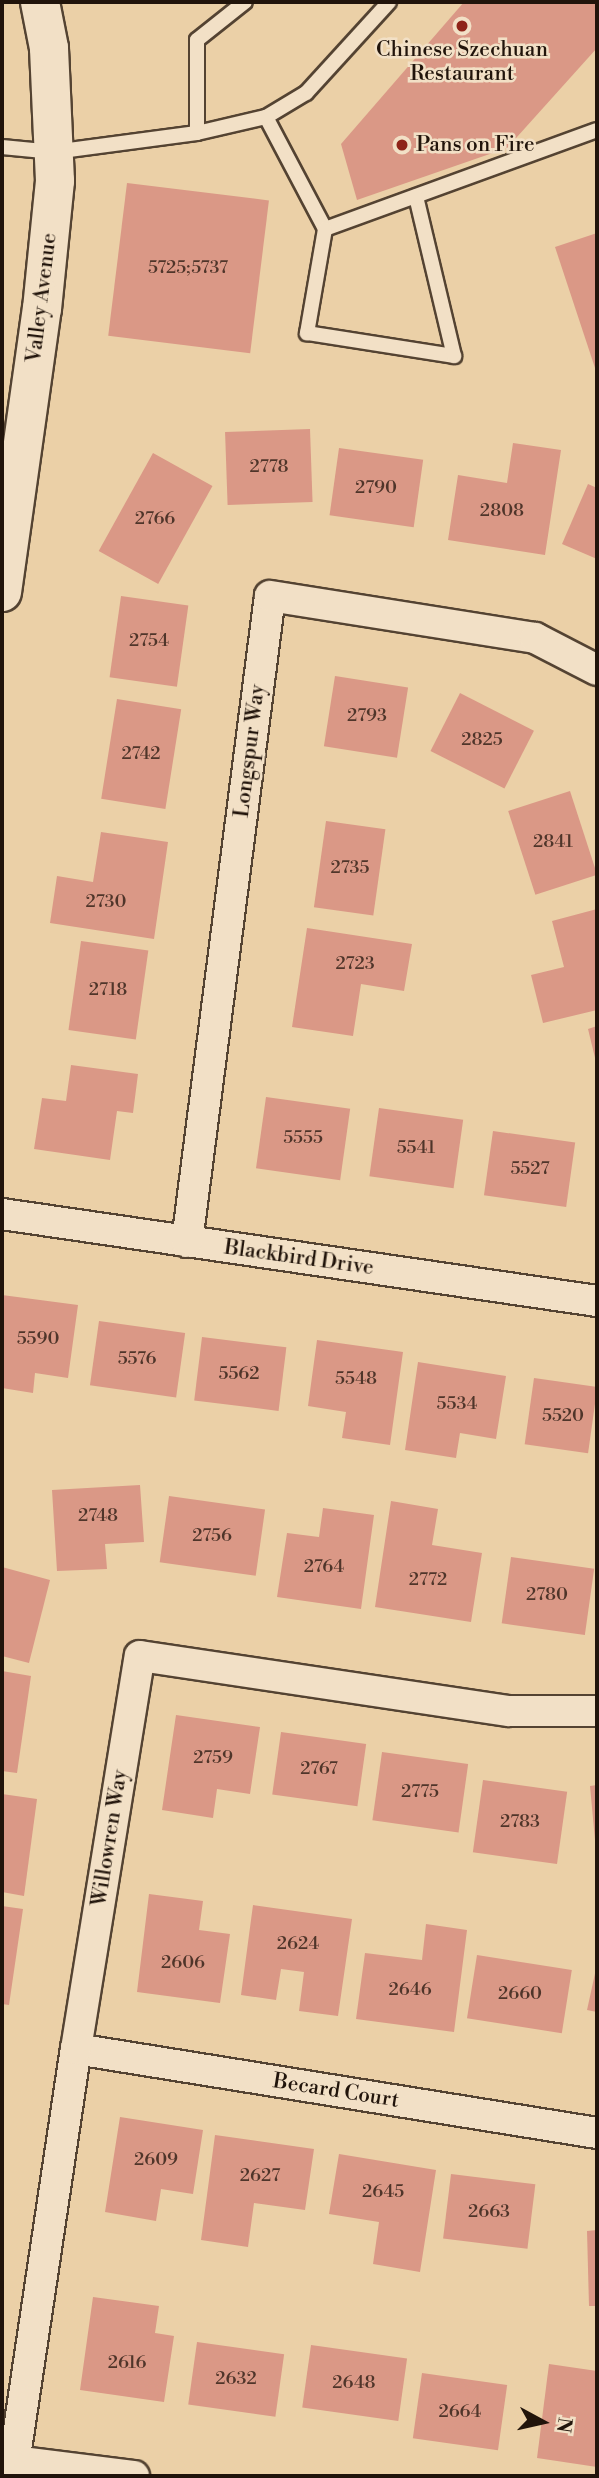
<!DOCTYPE html>
<style>
body{margin:0}
#map{position:relative;width:599px;height:2478px;overflow:hidden;background:#ebd0a7;font-family:"Libre Bodoni",serif}
div>[style]{position:absolute}
.building>*{inset:0;background:#da9886;transform-origin:0 0}
.roads{filter:drop-shadow(2px 0 #544332) drop-shadow(-2px 0 #544332) drop-shadow(0 2px #544332) drop-shadow(0 -2px #544332)}
.service>*{height:14px;margin:-7px;padding:0 7px;transform-origin:7px;border-radius:7px;background:#f2e0c6}
.minor>*{height:30px;margin:-15px;padding:0 15px;transform-origin:15px;border-radius:15px;background:#f2e0c6}
.secondary>*{height:38px;margin:-19px;padding:0 19px;transform-origin:19px;border-radius:19px;background:#f2e0c6}
.dots>*{width:19px;height:19px;translate:-50% -50%;box-sizing:border-box;border:4px solid #f2e0c6;border-radius:50%}
span{translate:-50% -50%;white-space:nowrap;text-align:center;line-height:1.15;-webkit-text-stroke:5px #f2e0c6;paint-order:stroke}
.number-label{font-size:18px;color:#4f352a}
.number-label span{-webkit-text-stroke-width:0}
.poi-label{font-size:21px;color:#21140b}
.left{translate:0 -50%;text-align:left}
.street-label{font-size:21px;color:#21140b}
.frame{position:absolute;inset:0;border:4px solid #21140b;pointer-events:none}
.north{position:absolute;left:508px;top:2387px;width:70px;height:70px;-webkit-text-stroke:5px #f2e0c6;paint-order:stroke;rotate:98deg;font-size:19px;font-weight:700;line-height:28px;text-align:center;color:#21140b}
.north::after{content:'';display:block;margin:auto;width:24px;height:32px;background:#21140b;clip-path:polygon(50% 0,100% 100%,50% 72%,0 100%)}
</style>
<div id="map">
<div class="building">
<div style="clip-path:polygon(464px 2px,597px 2px,597px 48px,507px 148px,357px 200px,341px 144px)"></div>
<div style="left:127px;top:183px;width:143px;height:154px;rotate:7deg"></div>
<div style="clip-path:polygon(597px 233px,597px 374px,555px 247px)"></div>
<div style="left:310px;top:429px;width:73px;height:85px;rotate:88deg"></div>
<div style="clip-path:polygon(513px 443px,561px 450px,545px 555px,448px 540px,458px 475px,507px 483px)"></div>
<div style="left:339px;top:448px;width:85px;height:68px;rotate:8deg"></div>
<div style="left:153px;top:453px;width:68px;height:112px;rotate:29deg"></div>
<div style="clip-path:polygon(588px 484px,597px 488px,597px 559px,562px 544px)"></div>
<div style="left:121px;top:596px;width:68px;height:82px;rotate:8deg"></div>
<div style="left:335px;top:676px;width:74px;height:71px;rotate:9deg"></div>
<div style="left:460px;top:693px;width:83px;height:65px;rotate:27deg"></div>
<div style="left:117px;top:699px;width:65px;height:101px;rotate:9deg"></div>
<div style="left:570px;top:791px;width:88px;height:65px;rotate:72deg"></div>
<div style="left:326px;top:821px;width:60px;height:87px;rotate:8deg"></div>
<div style="clip-path:polygon(101px 832px,168px 842px,154px 939px,50px 923px,57px 876px,93px 882px)"></div>
<div style="clip-path:polygon(597px 909px,597px 1010px,543px 1023px,531px 975px,564px 967px,552px 921px)"></div>
<div style="clip-path:polygon(307px 928px,412px 944px,404px 991px,361px 984px,353px 1036px,292px 1027px)"></div>
<div style="left:81px;top:941px;width:68px;height:90px;rotate:8deg"></div>
<div style="clip-path:polygon(597px 1026px,597px 1062px,596px 1062px,588px 1029px)"></div>
<div style="clip-path:polygon(71px 1065px,138px 1074px,133px 1113px,117px 1111px,110px 1160px,34px 1149px,42px 1098px,66px 1101px)"></div>
<div style="left:266px;top:1097px;width:85px;height:72px;rotate:8deg"></div>
<div style="left:379px;top:1108px;width:85px;height:69px;rotate:8deg"></div>
<div style="left:493px;top:1131px;width:83px;height:65px;rotate:8deg"></div>
<div style="clip-path:polygon(2px 1295px,78px 1305px,68px 1378px,35px 1373px,33px 1393px,2px 1388px)"></div>
<div style="left:99px;top:1321px;width:87px;height:65px;rotate:8deg"></div>
<div style="left:202px;top:1337px;width:85px;height:64px;rotate:7deg"></div>
<div style="clip-path:polygon(317px 1340px,403px 1352px,390px 1445px,342px 1438px,346px 1412px,308px 1406px)"></div>
<div style="clip-path:polygon(418px 1362px,506px 1376px,496px 1439px,460px 1433px,456px 1458px,405px 1450px)"></div>
<div style="left:534px;top:1378px;width:64px;height:67px;rotate:8deg"></div>
<div style="clip-path:polygon(140px 1485px,144px 1542px,105px 1544px,107px 1569px,57px 1571px,52px 1490px)"></div>
<div style="left:169px;top:1496px;width:97px;height:67px;rotate:8deg"></div>
<div style="clip-path:polygon(391px 1501px,438px 1509px,432px 1545px,482px 1553px,471px 1622px,375px 1607px)"></div>
<div style="clip-path:polygon(323px 1508px,374px 1515px,361px 1609px,277px 1597px,287px 1533px,319px 1537px)"></div>
<div style="left:511px;top:1557px;width:84px;height:67px;rotate:8deg"></div>
<div style="clip-path:polygon(2px 1567px,50px 1580px,29px 1663px,2px 1656px)"></div>
<div style="clip-path:polygon(2px 1671px,31px 1676px,17px 1773px,2px 1771px)"></div>
<div style="clip-path:polygon(176px 1715px,260px 1727px,250px 1794px,217px 1789px,213px 1818px,162px 1810px)"></div>
<div style="left:281px;top:1732px;width:86px;height:63px;rotate:8deg"></div>
<div style="left:382px;top:1752px;width:87px;height:69px;rotate:8deg"></div>
<div style="left:483px;top:1780px;width:85px;height:73px;rotate:8deg"></div>
<div style="clip-path:polygon(597px 1785px,597px 1840px,595px 1840px,590px 1786px)"></div>
<div style="clip-path:polygon(2px 1794px,37px 1799px,24px 1896px,2px 1892px)"></div>
<div style="clip-path:polygon(149px 1894px,203px 1901px,199px 1930px,230px 1934px,220px 2003px,137px 1992px)"></div>
<div style="clip-path:polygon(253px 1905px,352px 1919px,338px 2016px,299px 2011px,304px 1972px,281px 1969px,276px 2000px,241px 1995px)"></div>
<div style="clip-path:polygon(2px 1906px,23px 1909px,9px 2005px,2px 2004px)"></div>
<div style="clip-path:polygon(426px 1924px,467px 1930px,454px 2032px,356px 2019px,365px 1953px,422px 1960px)"></div>
<div style="left:477px;top:1955px;width:96px;height:64px;rotate:9deg"></div>
<div style="clip-path:polygon(596px 1969px,597px 1969px,597px 2012px,587px 2010px)"></div>
<div style="clip-path:polygon(120px 2117px,203px 2130px,193px 2194px,161px 2189px,156px 2221px,105px 2212px)"></div>
<div style="clip-path:polygon(215px 2135px,314px 2149px,305px 2210px,254px 2203px,248px 2247px,201px 2240px)"></div>
<div style="clip-path:polygon(339px 2154px,436px 2170px,420px 2272px,373px 2264px,379px 2222px,329px 2214px)"></div>
<div style="left:451px;top:2174px;width:85px;height:65px;rotate:7deg"></div>
<div style="clip-path:polygon(597px 2230px,597px 2306px,589px 2306px,587px 2231px)"></div>
<div style="clip-path:polygon(93px 2297px,159px 2306px,155px 2333px,174px 2336px,164px 2402px,80px 2390px)"></div>
<div style="left:197px;top:2342px;width:88px;height:63px;rotate:8deg"></div>
<div style="left:311px;top:2345px;width:97px;height:63px;rotate:8deg"></div>
<div style="clip-path:polygon(549px 2364px,597px 2371px,597px 2467px,537px 2458px)"></div>
<div style="left:422px;top:2373px;width:86px;height:66px;rotate:8deg"></div>
</div>
<div class="roads">
<div class="service">
<div style="left:266px;top:117px;width:127px;rotate:62.2deg"></div>
<div style="left:325px;top:229px;width:289px;rotate:-20deg"></div>
<div style="left:197px;top:133px;width:93px;rotate:-90deg"></div>
<div style="left:197px;top:40px;width:61px;rotate:-38.4deg"></div>
<div style="left:2px;top:147px;width:52px;rotate:5.5deg"></div>
<div style="left:54px;top:152px;width:144px;rotate:-7.6deg"></div>
<div style="left:197px;top:133px;width:71px;rotate:-13.1deg"></div>
<div style="left:266px;top:117px;width:47px;rotate:-31deg"></div>
<div style="left:306px;top:93px;width:123px;rotate:-47.6deg"></div>
<div style="left:325px;top:229px;width:106px;rotate:99.8deg"></div>
<div style="left:307px;top:333px;width:149px;rotate:8.9deg"></div>
<div style="left:454px;top:356px;width:164px;rotate:-103.4deg"></div>
</div>
<div class="minor">
<div style="left:2px;top:1214px;width:601px;rotate:8.32deg"></div>
<div style="left:187px;top:1242px;width:651px;rotate:-82.68deg"></div>
<div style="left:270px;top:596px;width:268px;rotate:9deg"></div>
<div style="left:535px;top:638px;width:70px;rotate:27.3deg"></div>
<div style="left:76px;top:2049px;width:528px;rotate:9.16deg"></div>
<div style="left:14px;top:2461px;width:121px;rotate:7.1deg"></div>
<div style="left:12px;top:2476px;width:432px;rotate:-81.5deg"></div>
<div style="left:76px;top:2049px;width:398px;rotate:-80.8deg"></div>
<div style="left:140px;top:1656px;width:373px;rotate:8.5deg"></div>
<div style="left:509px;top:1711px;width:88px"></div>
</div>
<div class="secondary">
<div style="left:2px;top:592px;width:286px;rotate:-82deg"></div>
<div style="left:42px;top:309px;width:129px;rotate:-84.2deg"></div>
<div style="left:55px;top:181px;width:133px;rotate:-92.6deg"></div>
<div style="left:49px;top:48px;width:47px;rotate:-101.1deg"></div>
</div>
</div>
<div class="dots">
<div style="left:462px;top:26px;background:#8f2418"></div>
<div style="left:402px;top:145px;background:#8f2418"></div>
</div>
<div class="number-label">
<span style="left:188px;top:268px">5725;5737</span>
<span style="left:269px;top:467px">2778</span>
<span style="left:376px;top:488px">2790</span>
<span style="left:502px;top:511px">2808</span>
<span style="left:155px;top:519px">2766</span>
<span style="left:149px;top:641px">2754</span>
<span style="left:367px;top:716px">2793</span>
<span style="left:482px;top:740px">2825</span>
<span style="left:141px;top:754px">2742</span>
<span style="left:553px;top:842px">2841</span>
<span style="left:350px;top:868px">2735</span>
<span style="left:106px;top:902px">2730</span>
<span style="left:355px;top:964px">2723</span>
<span style="left:108px;top:990px">2718</span>
<span style="left:303px;top:1138px">5555</span>
<span style="left:416px;top:1148px">5541</span>
<span style="left:530px;top:1169px">5527</span>
<span style="left:38px;top:1339px">5590</span>
<span style="left:137px;top:1359px">5576</span>
<span style="left:239px;top:1374px">5562</span>
<span style="left:356px;top:1379px">5548</span>
<span style="left:457px;top:1404px">5534</span>
<span style="left:563px;top:1416px">5520</span>
<span style="left:98px;top:1516px">2748</span>
<span style="left:212px;top:1536px">2756</span>
<span style="left:324px;top:1567px">2764</span>
<span style="left:428px;top:1580px">2772</span>
<span style="left:547px;top:1595px">2780</span>
<span style="left:213px;top:1758px">2759</span>
<span style="left:319px;top:1769px">2767</span>
<span style="left:420px;top:1792px">2775</span>
<span style="left:520px;top:1822px">2783</span>
<span style="left:298px;top:1944px">2624</span>
<span style="left:183px;top:1963px">2606</span>
<span style="left:410px;top:1990px">2646</span>
<span style="left:520px;top:1994px">2660</span>
<span style="left:156px;top:2160px">2609</span>
<span style="left:260px;top:2176px">2627</span>
<span style="left:383px;top:2192px">2645</span>
<span style="left:489px;top:2212px">2663</span>
<span style="left:127px;top:2363px">2616</span>
<span style="left:236px;top:2379px">2632</span>
<span style="left:354px;top:2383px">2648</span>
<span style="left:460px;top:2412px">2664</span>
</div>
<div class="poi-label">
<span style="left:462px;top:62px">Chinese Szechuan<br>Restaurant</span>
<span class="left" style="left:416px;top:145px">Pans on Fire</span>
</div>
<div class="street-label">
<span style="left:42px;top:298px;rotate:-83deg">Valley Avenue</span>
<span style="left:250px;top:751px;rotate:-83deg">Longspur Way</span>
<span style="left:299px;top:1258px;rotate:8deg">Blackbird Drive</span>
<span style="left:110px;top:1838px;rotate:-81deg">Willowren Way</span>
<span style="left:336px;top:2091px;rotate:9deg">Becard Court</span>
</div>
<div class="frame"></div>
<div class="north">N</div>
</div>
